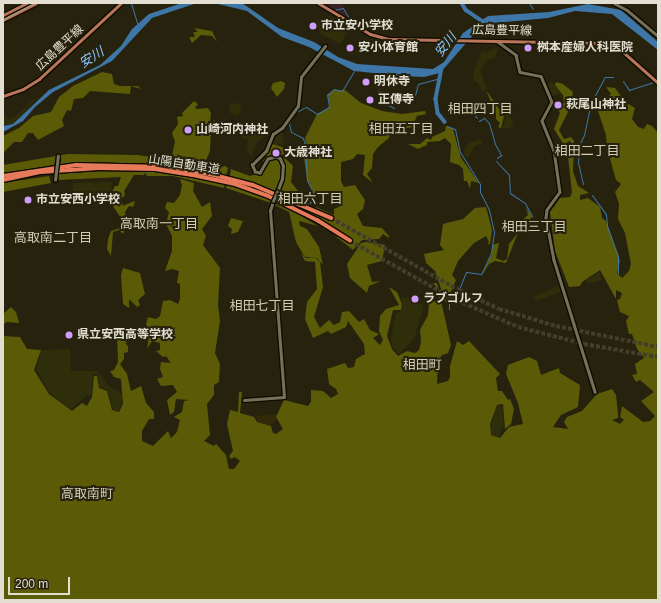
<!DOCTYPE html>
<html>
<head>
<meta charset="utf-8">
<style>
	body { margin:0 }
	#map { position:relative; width:661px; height:603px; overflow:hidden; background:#26220d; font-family:Arial,"Noto Sans JP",sans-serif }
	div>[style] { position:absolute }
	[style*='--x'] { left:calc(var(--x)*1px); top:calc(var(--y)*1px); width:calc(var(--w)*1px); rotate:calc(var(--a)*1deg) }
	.commercial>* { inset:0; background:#372323 }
	.green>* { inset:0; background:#2e2e0a }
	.round { border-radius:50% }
	.forest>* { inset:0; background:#5b5b07 }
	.sand>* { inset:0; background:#312907 }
	.water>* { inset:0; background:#3e76a7 }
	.stream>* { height:1px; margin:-0.5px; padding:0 0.5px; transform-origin:0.5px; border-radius:0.5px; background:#3e76a7 }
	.river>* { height:3.5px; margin:-1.75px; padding:0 1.75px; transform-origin:1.75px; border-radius:1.75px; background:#3e76a7 }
	.highway-tunnel>* { height:4px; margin-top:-2px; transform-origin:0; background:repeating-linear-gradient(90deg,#423e2b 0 4px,transparent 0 6px) }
	.roads { filter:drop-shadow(1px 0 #0f0b00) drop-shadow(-1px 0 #0f0b00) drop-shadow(0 1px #0f0b00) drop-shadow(0 -1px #0f0b00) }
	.minor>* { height:2.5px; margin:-1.25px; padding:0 1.25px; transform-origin:1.25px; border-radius:1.25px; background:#757159 }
	.major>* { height:3px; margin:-1.5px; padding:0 1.5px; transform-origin:1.5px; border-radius:1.5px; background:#b9765a }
	.highway>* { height:4px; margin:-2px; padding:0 2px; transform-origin:2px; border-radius:2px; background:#e67a5a }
	.tram>* { height:1px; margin:-0.5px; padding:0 0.5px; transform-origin:0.5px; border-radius:0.5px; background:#a5a292 }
	.bridges { filter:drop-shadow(1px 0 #0f0b00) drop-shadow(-1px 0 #0f0b00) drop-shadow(0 1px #0f0b00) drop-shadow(0 -1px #0f0b00) }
	.minor-bridge>* { height:2.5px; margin:-1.25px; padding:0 1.25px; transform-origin:1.25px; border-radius:1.25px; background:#757159 }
	.dots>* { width:11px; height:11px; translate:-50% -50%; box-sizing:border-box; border:2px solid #26220d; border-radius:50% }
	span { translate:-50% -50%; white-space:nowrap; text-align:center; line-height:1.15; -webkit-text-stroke:4px #26220d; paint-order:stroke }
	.poi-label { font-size:12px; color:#e2dfd2; font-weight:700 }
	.left { translate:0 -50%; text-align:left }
	.street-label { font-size:12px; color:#e2dfd2 }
	.water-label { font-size:13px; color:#89c6fe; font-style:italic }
	.neighbourhood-label { font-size:13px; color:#d2ceb4 }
	.frame { position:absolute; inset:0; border:4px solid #e2dfd2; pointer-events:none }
	.scale { position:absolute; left:8px; top:577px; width:62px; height:18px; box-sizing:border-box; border:2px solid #e2dfd2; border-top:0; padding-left:5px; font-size:12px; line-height:14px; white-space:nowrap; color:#e2dfd2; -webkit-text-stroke:3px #26220d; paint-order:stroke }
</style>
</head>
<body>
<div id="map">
	<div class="commercial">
		<i style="clip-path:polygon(328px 3px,342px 3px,348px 19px,327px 6px)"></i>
	</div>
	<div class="green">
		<i style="clip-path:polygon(332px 17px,350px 28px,340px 44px,321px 34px,316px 21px)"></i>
		<i style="clip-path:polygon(496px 48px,498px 48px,495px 58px,487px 60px,480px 70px,487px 89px,483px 92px,477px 82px,473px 81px,474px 69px,482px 51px,486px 53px)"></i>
		<i style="clip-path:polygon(377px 75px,384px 77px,379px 91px,372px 85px)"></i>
		<i style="clip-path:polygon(552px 82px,561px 92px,562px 98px,560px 94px,551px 96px,547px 84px)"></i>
		<i style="clip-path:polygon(44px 90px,13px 124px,3px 124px,4px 113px,7px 120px,16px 116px)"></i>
		<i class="round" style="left:229px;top:103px;width:12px;height:12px"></i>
		<i style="clip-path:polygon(509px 112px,514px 127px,502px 129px,506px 117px,504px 114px)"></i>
		<i style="clip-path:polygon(258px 124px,260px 128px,263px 127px,265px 136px,257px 142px,251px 158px,247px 150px,248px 139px,242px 138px,242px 134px,243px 131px)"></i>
		<i style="clip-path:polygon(282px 131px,284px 145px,273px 144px,276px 135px)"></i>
		<i style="clip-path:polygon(481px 139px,482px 144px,475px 146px,467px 159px,463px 152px,469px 143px)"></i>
		<i style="clip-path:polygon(73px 183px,112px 182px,112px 183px,110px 194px,106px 197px,73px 201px)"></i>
		<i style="clip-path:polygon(600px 271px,602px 280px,587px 284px,586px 280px)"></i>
		<i style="clip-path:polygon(562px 284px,564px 291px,535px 301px,533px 297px)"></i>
		<i style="clip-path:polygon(401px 297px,412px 298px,424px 306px,414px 339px,399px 354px,392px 346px,391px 339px,396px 313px,401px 311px,403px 304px)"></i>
		<i style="clip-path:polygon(70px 349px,71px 371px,97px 371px,109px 386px,123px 395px,119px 411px,113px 410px,108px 390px,99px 387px,98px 375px,94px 374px,93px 378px,91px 396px,87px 395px,70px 410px,50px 393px,36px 369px,42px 350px)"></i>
		<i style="clip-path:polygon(497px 406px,502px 406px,504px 425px,499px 437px,492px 435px,489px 431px)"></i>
	</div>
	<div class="forest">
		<i style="clip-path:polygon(194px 28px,212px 31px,217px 42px,212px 36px,201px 35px,192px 43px,189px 37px,195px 37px,193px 32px,198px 32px)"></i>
		<i style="clip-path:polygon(102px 72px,112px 74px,114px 84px,120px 86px,138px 86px,141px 89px,131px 86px,130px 94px,90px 91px,83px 98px,74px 99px,71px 111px,67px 110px,62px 120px,64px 126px,38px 140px,33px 133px,28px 133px,22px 142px,14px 142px,3px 153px,3px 136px,19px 128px,33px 116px,51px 112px,59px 97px,73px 86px)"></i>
		<i style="clip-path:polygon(281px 81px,285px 83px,284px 89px,277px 97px,271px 88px,273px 83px)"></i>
		<i style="clip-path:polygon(556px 82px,563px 84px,573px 92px,570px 108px,559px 130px,564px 139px,571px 137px,574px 141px,573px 171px,578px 186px,589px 193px,580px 195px,580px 200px,588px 198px,600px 207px,602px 218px,606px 221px,620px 261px,617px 273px,622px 278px,629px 271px,631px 264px,625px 233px,618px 219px,619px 204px,615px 192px,621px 184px,616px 180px,607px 148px,606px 135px,598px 111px,600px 105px,611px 94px,606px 87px,615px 88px,625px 102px,635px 108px,632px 119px,638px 127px,644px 129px,647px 124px,652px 126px,658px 133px,658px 600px,3px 600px,3px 336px,20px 337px,27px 349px,41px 350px,34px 370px,49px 394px,72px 411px,82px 403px,87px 406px,92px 397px,94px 376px,97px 376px,99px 388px,107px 391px,112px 410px,119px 412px,123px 404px,121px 379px,114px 377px,110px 371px,114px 370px,118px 362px,117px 333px,121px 330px,121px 336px,127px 343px,125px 343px,128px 346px,128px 352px,124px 353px,124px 359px,120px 364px,127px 374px,131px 391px,141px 386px,146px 403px,154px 412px,154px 419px,149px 419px,142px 431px,142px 441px,153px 446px,168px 431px,171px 438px,177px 432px,180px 420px,174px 417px,182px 412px,184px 401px,189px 400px,176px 399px,174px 412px,170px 415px,167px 400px,177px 392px,173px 385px,161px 386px,157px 379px,163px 377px,160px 369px,161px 362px,171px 363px,166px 356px,163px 357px,156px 351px,160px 350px,160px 343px,152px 341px,147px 349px,150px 331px,146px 324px,148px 317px,156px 319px,160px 316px,163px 301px,170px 300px,178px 304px,180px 299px,180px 284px,177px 283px,179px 271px,172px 269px,165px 271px,172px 251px,172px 236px,166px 224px,169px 212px,165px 208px,167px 202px,174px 203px,180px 195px,182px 185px,180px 179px,194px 183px,193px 191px,202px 207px,210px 202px,212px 216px,202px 229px,206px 236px,203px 245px,220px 268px,218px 305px,220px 321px,215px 353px,220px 364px,219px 382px,214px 385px,214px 395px,207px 404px,210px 435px,204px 441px,214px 446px,216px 444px,226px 455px,229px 469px,234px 469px,240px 461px,235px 457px,231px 459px,229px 456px,233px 451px,227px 424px,230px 410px,238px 412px,239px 392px,242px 392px,240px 413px,254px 417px,257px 422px,271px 426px,273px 433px,276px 434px,283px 429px,276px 417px,284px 400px,308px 406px,311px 402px,311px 390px,323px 391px,331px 398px,338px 394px,336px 389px,329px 384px,327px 369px,345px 363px,348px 368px,354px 367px,356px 359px,365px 354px,364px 344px,348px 321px,346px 327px,331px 334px,328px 331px,313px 338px,305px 319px,307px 302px,317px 289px,315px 262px,305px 261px,301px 253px,306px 258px,316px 258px,320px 262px,323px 287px,314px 317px,320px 328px,329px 320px,334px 325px,340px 322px,342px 312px,349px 311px,359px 322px,364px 319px,370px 330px,379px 334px,373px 338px,380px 345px,383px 340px,379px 331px,380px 316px,386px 309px,399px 305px,389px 287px,397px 292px,402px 304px,401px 310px,393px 310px,387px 336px,392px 349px,398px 356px,407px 351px,415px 353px,419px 350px,421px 342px,420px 330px,428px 315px,429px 303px,439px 299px,438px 289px,433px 283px,437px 283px,451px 345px,448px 353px,442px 355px,438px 361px,437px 384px,448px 381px,450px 377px,450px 366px,457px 341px,463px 345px,469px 341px,500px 374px,496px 378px,498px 391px,502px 391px,508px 400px,510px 399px,514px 409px,511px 424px,505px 429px,503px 404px,497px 405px,490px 424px,491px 435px,500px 438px,509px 427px,523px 424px,518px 403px,506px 374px,508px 365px,529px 357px,537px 361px,541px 375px,559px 368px,560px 373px,580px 385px,578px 407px,561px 415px,553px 427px,568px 429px,564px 422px,567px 417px,582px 411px,597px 394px,612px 389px,616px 395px,618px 414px,618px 418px,612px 420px,620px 424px,624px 420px,620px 417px,622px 406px,643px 422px,650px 421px,655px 416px,641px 401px,654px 392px,640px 380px,636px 382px,632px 375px,637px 374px,635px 364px,644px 358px,637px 349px,632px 334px,629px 334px,626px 321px,629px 316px,620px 312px,617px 300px,620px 299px,622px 293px,616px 290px,616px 299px,600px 270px,582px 282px,580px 286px,569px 287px,555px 251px,550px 212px,560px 198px,570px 197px,572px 193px,568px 156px,571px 142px,569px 141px,564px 145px,554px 129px,560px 113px,558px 110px,564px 103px,563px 95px,555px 85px)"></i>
		<i style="clip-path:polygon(334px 90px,345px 90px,361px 103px,382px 111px,402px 114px,425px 111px,426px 114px,417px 116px,412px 127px,390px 132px,389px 138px,378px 147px,373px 154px,372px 168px,367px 174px,373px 183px,363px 175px,365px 155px,357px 154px,353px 159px,341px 162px,341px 181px,344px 187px,355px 185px,365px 200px,363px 209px,357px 214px,363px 226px,382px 228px,389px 236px,389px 238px,383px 234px,379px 239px,362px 240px,353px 250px,334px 235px,348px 242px,350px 239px,288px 202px,331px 220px,332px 217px,315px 209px,316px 207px,334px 215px,334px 209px,339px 207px,340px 203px,333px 196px,315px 195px,307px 179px,304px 158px,307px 148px,305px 138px,317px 114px,330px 107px,328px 95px)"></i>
		<i style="clip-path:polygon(486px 90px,504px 116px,501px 128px,498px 127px,500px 123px,496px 119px,496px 114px)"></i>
		<i style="clip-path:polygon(194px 101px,198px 104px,195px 108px,197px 109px,208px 108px,211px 113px,210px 123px,215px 120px,211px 127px,210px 151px,204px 165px,212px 164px,218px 168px,225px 166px,228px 168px,226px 176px,138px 163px,73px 163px,60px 165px,61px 155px,68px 154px,138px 155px,171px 160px,175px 142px,172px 133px,178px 124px,177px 117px,183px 116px,182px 113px)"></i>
		<i style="clip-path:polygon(446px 126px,453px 129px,461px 158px,479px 183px,471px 181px,470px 189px,467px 181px,464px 181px,463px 169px,459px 165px,450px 162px,451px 144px,445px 138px,440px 141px,427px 142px,427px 145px,418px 149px,408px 144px,420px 144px,427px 138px,431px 140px,432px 137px,445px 131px)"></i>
		<i style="clip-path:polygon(273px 144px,285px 148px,283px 150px,286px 159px,293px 166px,291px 182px,310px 206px,230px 177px,231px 169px,250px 176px,261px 172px,265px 167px,263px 161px)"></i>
		<i style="clip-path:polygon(56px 156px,54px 165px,3px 174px,3px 165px)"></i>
		<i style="clip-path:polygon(143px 170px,225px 183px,224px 188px,173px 176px,147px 176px,145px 173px,144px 175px,134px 175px,124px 191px,125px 195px,119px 201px,123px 203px,122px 206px,135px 201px,133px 207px,129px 206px,125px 212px,128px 223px,123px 234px,119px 230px,113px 232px,111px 256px,107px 249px,108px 239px,111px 231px,120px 228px,121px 218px,108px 199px,115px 186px,118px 186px,121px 177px,58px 180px,59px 173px)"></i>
		<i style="clip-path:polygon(49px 176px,51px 183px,3px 192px,3px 183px)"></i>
		<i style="clip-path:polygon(227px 184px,239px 186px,273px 199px,271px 203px,226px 188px)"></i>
		<i style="clip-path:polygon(276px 201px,318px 226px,299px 221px,300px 226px,307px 229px,319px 247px,323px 265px,317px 258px,306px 257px,303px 254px,296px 242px,289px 212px,275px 205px)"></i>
		<i style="clip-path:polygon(486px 207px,492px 230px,490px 244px,487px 244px,489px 242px,486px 236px,474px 243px,458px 261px,452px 275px,456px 280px,446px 303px,435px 271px,426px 263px,424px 254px,444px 250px,440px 245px,443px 224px,463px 219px,475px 208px)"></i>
		<i style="clip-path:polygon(526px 207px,532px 217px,519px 230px,506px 263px,495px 261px,489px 264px,481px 277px,492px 254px,492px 245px,499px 243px,496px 258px,503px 261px,507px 259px,509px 244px,518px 233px,518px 224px,528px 215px)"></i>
		<i style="clip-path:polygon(231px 218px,243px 221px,238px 232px,231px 234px,232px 229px,228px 226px)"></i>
		<i style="clip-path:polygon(366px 242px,385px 245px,382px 261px,367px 265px,372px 282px,381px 281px,369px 286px,367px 293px,350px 278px,347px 264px,361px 243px)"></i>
		<i style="clip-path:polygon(123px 268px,140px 273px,145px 294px,138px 300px,140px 305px,137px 307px,129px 299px,129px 308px,123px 304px,121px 275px)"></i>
		<i style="clip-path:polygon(11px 307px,16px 312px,19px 323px,7px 322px,3px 324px,3px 329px,3px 314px)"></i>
	</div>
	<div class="sand">
		<i style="clip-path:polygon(276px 414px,276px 420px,271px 425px,258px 422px,255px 416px)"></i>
	</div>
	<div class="water">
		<i style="clip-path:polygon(182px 3px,197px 3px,152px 18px,112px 61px,53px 92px,35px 107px,23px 121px,3px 132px,3px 126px,13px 124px,49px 90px,100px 65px,121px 46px,132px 29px,149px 14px)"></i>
		<i style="clip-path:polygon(214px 3px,242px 3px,278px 28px,314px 42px,338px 57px,357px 64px,433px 69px,444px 62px,463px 33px,488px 16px,549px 12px,588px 4px,621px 10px,658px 42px,658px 50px,612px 14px,575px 11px,548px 18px,494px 23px,475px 33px,440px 73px,424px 77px,403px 76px,354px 71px,309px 47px,282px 37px,247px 11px)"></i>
	</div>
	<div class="stream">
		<i style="--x:131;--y:3;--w:21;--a:73"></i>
		<i style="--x:529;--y:3;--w:7;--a:56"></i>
		<i style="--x:621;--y:5;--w:2;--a:-63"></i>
		<i style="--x:334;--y:10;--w:9;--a:-13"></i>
		<i style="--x:343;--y:8;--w:14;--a:60"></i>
		<i style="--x:623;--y:81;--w:11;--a:56"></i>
		<i style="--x:629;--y:90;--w:25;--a:-18"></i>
		<i style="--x:415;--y:95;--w:11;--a:-75"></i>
		<i style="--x:418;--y:84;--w:24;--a:-15"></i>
		<i style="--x:592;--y:101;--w:27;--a:-62"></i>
		<i style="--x:605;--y:77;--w:8;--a:0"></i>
		<i style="--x:465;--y:102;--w:20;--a:53"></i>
		<i style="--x:394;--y:108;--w:13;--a:-153"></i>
		<i style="--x:382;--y:102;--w:12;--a:-110"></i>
		<i style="--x:378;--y:91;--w:29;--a:10"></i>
		<i style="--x:479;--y:121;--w:6;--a:-31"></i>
		<i style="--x:484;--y:118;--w:7;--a:45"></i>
		<i style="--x:489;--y:123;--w:22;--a:74"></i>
		<i style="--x:495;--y:144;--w:13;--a:61"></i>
		<i style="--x:501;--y:155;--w:5;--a:143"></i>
		<i style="--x:447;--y:126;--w:9;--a:21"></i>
		<i style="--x:455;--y:129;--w:24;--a:78"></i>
		<i style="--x:460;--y:152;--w:38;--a:58"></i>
		<i style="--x:480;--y:184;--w:8;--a:90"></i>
		<i style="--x:480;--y:192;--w:20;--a:63"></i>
		<i style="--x:489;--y:210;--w:23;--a:77"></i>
		<i style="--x:494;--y:232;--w:21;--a:98"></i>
		<i style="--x:491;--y:253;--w:23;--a:115"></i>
		<i style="--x:481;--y:274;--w:15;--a:-172"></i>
		<i style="--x:466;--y:272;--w:16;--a:112"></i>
		<i style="--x:460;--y:287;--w:19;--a:126"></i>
		<i style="--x:449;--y:302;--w:7;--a:90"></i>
		<i style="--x:496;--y:161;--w:19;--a:47"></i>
		<i style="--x:509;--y:175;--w:18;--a:87"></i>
		<i style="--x:510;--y:193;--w:18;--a:34"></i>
		<i style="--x:525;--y:203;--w:15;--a:62"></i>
		<i style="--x:583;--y:184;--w:23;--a:-103"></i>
		<i style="--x:578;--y:162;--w:19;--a:-84"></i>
		<i style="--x:580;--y:143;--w:9;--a:-63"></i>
		<i style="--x:584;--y:135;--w:33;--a:-78"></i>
		<i style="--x:592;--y:195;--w:24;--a:54"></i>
		<i style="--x:606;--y:214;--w:12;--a:85"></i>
		<i style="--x:607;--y:226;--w:32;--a:70"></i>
		<i style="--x:618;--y:256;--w:17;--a:90"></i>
		<i style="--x:310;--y:203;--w:10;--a:-66"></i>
		<i style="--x:314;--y:194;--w:16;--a:-117"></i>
		<i style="--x:307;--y:180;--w:35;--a:-93"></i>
		<i style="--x:305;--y:145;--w:7;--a:-106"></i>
		<i style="--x:303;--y:138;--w:13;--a:-153"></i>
		<i style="--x:291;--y:132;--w:9;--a:-103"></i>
		<i style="--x:289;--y:123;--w:11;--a:-63"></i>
		<i style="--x:294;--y:113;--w:13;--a:-27"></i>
		<i style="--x:306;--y:107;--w:13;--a:32"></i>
		<i style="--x:317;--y:114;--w:14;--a:-30"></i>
		<i style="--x:329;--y:107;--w:12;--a:-99"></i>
		<i style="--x:327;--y:95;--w:9;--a:-41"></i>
		<i style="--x:334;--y:89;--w:8;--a:14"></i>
		<i style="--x:342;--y:91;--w:23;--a:-59"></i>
	</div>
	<div class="river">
		<i style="--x:462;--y:3;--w:8;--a:60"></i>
		<i style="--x:466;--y:10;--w:22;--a:34"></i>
		<i style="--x:442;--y:68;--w:32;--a:101"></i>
		<i style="--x:436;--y:99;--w:14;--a:82"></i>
		<i style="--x:438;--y:113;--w:11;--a:52"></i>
	</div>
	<div class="highway-tunnel">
		<i style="--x:331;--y:218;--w:147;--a:29.4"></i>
		<i style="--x:459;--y:290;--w:44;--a:25.4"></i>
		<i style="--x:499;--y:309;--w:59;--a:16.6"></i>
		<i style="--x:556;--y:326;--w:104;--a:11.6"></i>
		<i style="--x:350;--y:241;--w:117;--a:29.2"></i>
		<i style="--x:452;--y:298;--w:72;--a:23.7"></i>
		<i style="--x:518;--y:327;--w:68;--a:14.4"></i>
		<i style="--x:584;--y:344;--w:75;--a:10"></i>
	</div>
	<div class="roads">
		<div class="minor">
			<i style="--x:614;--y:3;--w:15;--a:28"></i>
			<i style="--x:627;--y:10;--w:40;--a:40"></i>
			<i style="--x:497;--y:41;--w:24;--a:36"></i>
			<i style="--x:516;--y:55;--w:17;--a:77"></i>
			<i style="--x:520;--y:72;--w:21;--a:11"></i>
			<i style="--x:541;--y:76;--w:28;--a:67"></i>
			<i style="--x:552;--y:102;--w:21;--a:118"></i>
			<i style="--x:542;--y:121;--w:31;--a:68"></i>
			<i style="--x:554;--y:150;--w:42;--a:81.9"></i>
			<i style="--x:560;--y:192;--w:22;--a:126"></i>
			<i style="--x:547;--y:210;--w:8;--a:97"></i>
			<i style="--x:546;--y:218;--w:43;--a:79.2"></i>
			<i style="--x:554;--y:260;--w:138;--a:72.7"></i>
			<i style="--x:277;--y:192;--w:14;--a:-69"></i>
			<i style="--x:282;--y:179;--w:13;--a:-86"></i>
			<i style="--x:283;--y:166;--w:8;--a:-113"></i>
			<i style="--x:280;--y:159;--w:4;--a:-153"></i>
			<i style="--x:276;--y:157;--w:8;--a:166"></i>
			<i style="--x:268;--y:159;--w:16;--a:120"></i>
			<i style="--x:260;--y:173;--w:5;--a:-169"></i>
			<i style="--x:255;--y:172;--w:8;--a:-113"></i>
			<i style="--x:252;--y:165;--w:20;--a:-45"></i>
			<i style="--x:266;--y:151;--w:18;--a:-68"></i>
			<i style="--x:273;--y:134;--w:11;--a:-34"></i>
			<i style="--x:282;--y:128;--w:27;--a:-54"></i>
			<i style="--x:298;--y:106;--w:29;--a:-84"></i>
			<i style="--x:301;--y:77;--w:39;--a:-52"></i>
			<i style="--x:244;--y:400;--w:40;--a:-4.3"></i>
			<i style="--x:284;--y:397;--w:187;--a:-94.3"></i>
			<i style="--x:270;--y:211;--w:10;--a:-73"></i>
		</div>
		<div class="major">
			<i style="--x:318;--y:3;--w:61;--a:30.8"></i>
			<i style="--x:370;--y:34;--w:20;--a:15"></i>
			<i style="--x:389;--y:39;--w:214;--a:1.1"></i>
			<i style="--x:603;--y:43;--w:21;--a:23"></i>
			<i style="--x:622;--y:51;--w:48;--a:41.6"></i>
			<i style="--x:3;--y:15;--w:27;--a:-27"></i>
			<i style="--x:3;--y:20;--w:37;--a:-27"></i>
			<i style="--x:3;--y:96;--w:21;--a:-19"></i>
			<i style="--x:23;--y:89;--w:19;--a:-32"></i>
			<i style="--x:39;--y:79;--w:112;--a:-42.8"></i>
		</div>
		<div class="highway">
			<i style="--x:3;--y:176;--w:74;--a:-8.6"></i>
			<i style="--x:76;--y:165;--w:91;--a:1.3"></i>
			<i style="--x:167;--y:167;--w:48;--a:9.7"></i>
			<i style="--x:214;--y:175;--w:40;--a:14.4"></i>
			<i style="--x:253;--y:185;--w:85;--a:22.9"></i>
			<i style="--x:3;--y:180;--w:39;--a:-12"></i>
			<i style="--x:41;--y:172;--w:58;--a:-3.9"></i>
			<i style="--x:99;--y:168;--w:56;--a:1"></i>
			<i style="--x:155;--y:169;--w:38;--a:9"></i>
			<i style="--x:193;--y:175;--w:43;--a:12.1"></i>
			<i style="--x:235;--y:184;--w:35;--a:20"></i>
			<i style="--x:268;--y:196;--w:55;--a:26.1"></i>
			<i style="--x:317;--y:220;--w:39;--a:32"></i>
		</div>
	</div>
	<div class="tram">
		<i style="--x:3;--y:19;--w:35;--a:-27"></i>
	</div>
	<div class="bridges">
		<div class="minor-bridge">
			<i style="--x:55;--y:180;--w:24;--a:-83"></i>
			<i style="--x:273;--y:201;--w:10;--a:-66"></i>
		</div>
	</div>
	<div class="dots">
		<i style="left:313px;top:26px;background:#d19dfe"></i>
		<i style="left:350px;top:48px;background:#d19dfe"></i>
		<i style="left:528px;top:48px;background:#d19dfe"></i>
		<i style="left:366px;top:82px;background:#d19dfe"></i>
		<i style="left:370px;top:100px;background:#d19dfe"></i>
		<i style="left:558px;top:105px;background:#d19dfe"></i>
		<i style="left:188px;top:130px;background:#d19dfe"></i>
		<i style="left:276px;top:153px;background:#d19dfe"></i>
		<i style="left:28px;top:200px;background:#d19dfe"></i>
		<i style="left:415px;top:299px;background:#d19dfe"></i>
		<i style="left:69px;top:335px;background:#d19dfe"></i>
	</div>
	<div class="poi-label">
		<span class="left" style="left:321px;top:26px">市立安小学校</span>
		<span class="left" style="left:358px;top:48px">安小体育館</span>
		<span class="left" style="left:537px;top:48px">桝本産婦人科医院</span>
		<span class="left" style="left:374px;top:82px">明休寺</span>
		<span class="left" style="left:378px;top:100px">正傳寺</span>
		<span class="left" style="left:566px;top:105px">萩尾山神社</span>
		<span class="left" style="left:196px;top:130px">山崎河内神社</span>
		<span class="left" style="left:284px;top:153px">大歳神社</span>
		<span class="left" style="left:36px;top:200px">市立安西小学校</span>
		<span class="left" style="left:423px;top:299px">ラブゴルフ</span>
		<span class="left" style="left:77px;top:335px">県立安西高等学校</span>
	</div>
	<div class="street-label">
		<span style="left:502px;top:31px;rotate:1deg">広島豊平線</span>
		<span style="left:60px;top:48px;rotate:-43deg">広島豊平線</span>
		<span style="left:184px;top:165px;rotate:9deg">山陽自動車道</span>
	</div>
	<div class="water-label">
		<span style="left:446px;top:45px;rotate:-52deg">安川</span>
		<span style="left:92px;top:58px;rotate:-32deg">安川</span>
	</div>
	<div class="neighbourhood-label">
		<span style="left:480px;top:109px">相田四丁目</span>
		<span style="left:401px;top:129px">相田五丁目</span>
		<span style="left:587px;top:151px">相田二丁目</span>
		<span style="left:310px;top:199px">相田六丁目</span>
		<span style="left:159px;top:224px">高取南一丁目</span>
		<span style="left:534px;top:227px">相田三丁目</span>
		<span style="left:53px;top:238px">高取南二丁目</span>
		<span style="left:262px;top:306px">相田七丁目</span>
		<span style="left:422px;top:365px">相田町</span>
		<span style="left:87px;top:494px">高取南町</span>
	</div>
	<div class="frame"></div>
	<div class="scale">200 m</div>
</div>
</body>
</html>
